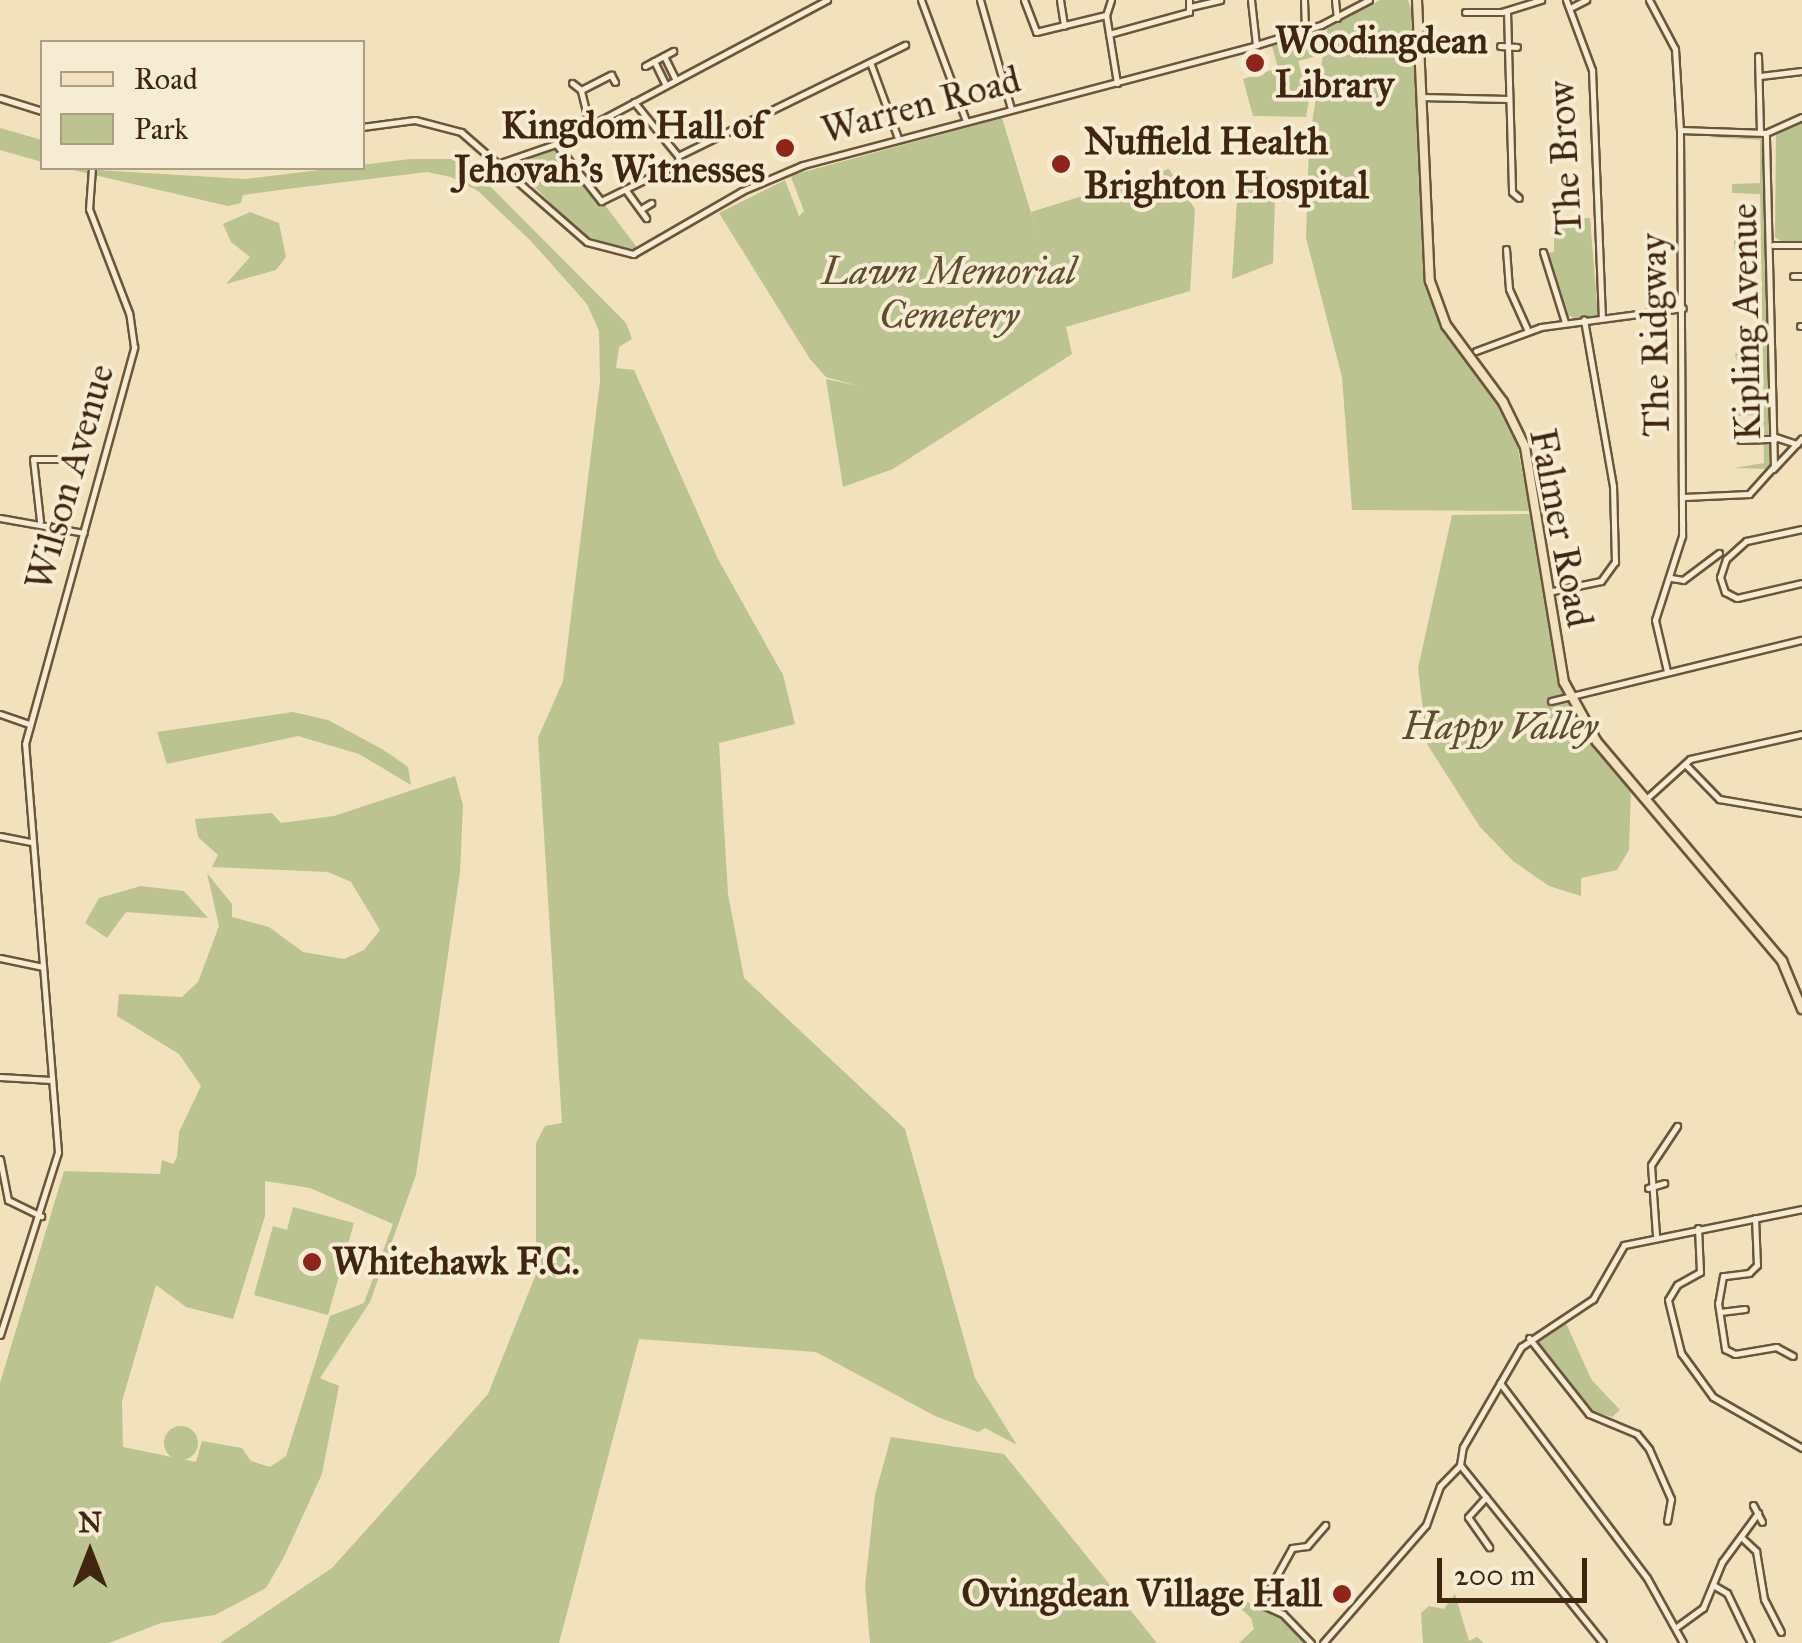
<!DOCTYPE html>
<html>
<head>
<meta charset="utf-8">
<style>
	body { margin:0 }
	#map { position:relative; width:1802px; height:1643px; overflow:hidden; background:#f1e2bd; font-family:"IM FELL Great Primer",serif }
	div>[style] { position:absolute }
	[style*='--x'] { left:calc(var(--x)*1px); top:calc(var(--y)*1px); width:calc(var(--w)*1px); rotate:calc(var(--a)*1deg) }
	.green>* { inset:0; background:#bbc390 }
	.round { border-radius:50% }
	.roads { filter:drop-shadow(2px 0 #6c553a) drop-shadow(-2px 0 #6c553a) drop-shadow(0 2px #6c553a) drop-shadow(0 -2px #6c553a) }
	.minor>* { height:5px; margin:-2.5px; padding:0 2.5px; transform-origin:2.5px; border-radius:2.5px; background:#f6ecd4 }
	.major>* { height:8px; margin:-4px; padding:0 4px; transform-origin:4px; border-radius:4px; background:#f1e2bd }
	.dots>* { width:28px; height:28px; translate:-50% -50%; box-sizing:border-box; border:5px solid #f6ecd4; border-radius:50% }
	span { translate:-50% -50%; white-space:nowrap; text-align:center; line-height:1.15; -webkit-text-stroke:8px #f6ecd4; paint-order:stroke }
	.poi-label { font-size:38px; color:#40260f; font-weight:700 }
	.left { translate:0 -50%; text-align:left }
	.right { translate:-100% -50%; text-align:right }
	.street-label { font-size:38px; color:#40260f }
	.park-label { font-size:38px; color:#5f4d2f; font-style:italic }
	.legend { position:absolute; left:40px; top:40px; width:325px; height:130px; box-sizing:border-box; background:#f6ecd4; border:2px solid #ad9d85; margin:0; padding:12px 18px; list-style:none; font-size:30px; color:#40260f }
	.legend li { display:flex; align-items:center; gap:20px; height:50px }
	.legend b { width:50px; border:2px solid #ad9d85 }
	.north { position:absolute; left:40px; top:1503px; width:100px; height:100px; -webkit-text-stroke:8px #f6ecd4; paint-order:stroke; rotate:0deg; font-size:28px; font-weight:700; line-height:40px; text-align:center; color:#40260f }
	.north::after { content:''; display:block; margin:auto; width:35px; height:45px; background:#40260f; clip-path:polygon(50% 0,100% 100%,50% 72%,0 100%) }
	.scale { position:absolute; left:1437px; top:1558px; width:150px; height:45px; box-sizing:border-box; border:5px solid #40260f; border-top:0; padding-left:12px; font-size:30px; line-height:35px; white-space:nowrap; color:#40260f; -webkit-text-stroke:8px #f6ecd4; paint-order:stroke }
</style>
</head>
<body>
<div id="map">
	<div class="green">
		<i style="clip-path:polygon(1380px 0,1408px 0,1412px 12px,1430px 300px,1514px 429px,1530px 511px,1352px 510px,1342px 377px,1306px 238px,1309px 142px,1327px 29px)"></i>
		<i style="clip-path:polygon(1318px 33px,1317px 56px,1298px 61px,1301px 72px,1315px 68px,1306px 117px,1253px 116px,1243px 79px,1278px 68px,1272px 46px)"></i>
		<i style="clip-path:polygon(1002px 118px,1040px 242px,1031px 212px,1169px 169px,1195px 209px,1190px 291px,1066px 327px,1072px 354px,893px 469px,843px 487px,826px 379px,858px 386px,826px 377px,810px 359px,719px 213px,785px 180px,799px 216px,804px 211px,791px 177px,796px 174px)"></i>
		<i style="clip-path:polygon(1802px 121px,1802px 242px,1782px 242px,1775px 237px,1776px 135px)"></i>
		<i style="clip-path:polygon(0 128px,42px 140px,42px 162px,0 150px)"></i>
		<i style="clip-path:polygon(1759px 133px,1765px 137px,1770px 469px,1734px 468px,1764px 463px,1763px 415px,1735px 416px,1735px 409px,1764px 408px,1763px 360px,1736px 360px,1735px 353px,1762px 352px,1762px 305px,1735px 304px,1735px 297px,1762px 296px,1761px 249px,1734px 249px,1734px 240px,1761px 238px,1760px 194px,1732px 193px,1732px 184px,1760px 183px,1760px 140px,1707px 137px)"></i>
		<i style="clip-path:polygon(556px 145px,604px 204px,639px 250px,623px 252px,580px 233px,507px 159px)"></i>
		<i style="clip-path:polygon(410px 159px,453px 159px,481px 177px,626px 323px,632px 339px,619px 347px,616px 368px,634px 370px,718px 559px,783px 675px,795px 724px,719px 743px,728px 894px,744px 978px,905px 1129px,975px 1378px,1017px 1445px,985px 1428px,978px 1432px,935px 1416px,816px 1352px,639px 1339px,559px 1643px,220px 1643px,332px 1568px,488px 1394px,536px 1274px,536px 1143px,545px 1126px,562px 1123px,538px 738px,563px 681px,600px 381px,599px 331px,587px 304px,531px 241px,478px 191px,451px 177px,427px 172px,287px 189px,243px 195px,241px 203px,228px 206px,64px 168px,245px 179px)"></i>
		<i style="clip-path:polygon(1267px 175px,1275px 198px,1273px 263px,1232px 279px,1238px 184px)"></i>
		<i style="clip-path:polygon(250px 212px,279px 223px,286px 257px,276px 270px,226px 284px,250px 257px,231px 242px,223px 224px)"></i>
		<i style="clip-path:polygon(1590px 218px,1598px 316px,1574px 318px,1567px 315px,1546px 253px,1554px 252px,1554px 219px)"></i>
		<i style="clip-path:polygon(1531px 514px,1561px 687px,1582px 727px,1631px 788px,1629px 850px,1617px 870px,1581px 878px,1581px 896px,1549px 886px,1513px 861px,1480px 827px,1427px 744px,1418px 668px,1452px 515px)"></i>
		<i style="clip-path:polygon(293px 712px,328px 720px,382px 749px,408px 767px,411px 785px,359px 754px,298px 736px,167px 764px,157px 732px)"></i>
		<i style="clip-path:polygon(evenodd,455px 776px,463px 805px,460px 872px,416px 1175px,370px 1302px,320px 1378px,339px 1386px,322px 1474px,284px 1557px,266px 1588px,215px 1615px,161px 1623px,109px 1643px,0 1643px,0 1383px,64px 1171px,160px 1174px,162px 1160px,173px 1164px,177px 1157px,179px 1132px,201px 1086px,179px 1054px,117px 1016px,119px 994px,182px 997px,198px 982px,219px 926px,207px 873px,232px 904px,232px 917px,269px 927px,303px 952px,344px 959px,364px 950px,380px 930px,351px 882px,328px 872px,212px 867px,218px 855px,198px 837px,195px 819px,272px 813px,281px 823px,334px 816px,455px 776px,265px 1181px,310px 1188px,393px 1224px,364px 1303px,330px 1316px,286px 1456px,270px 1467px,251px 1461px,242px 1448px,202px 1441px,196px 1462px,123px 1447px,122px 1401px,156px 1285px,186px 1307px,233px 1319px,265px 1216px,265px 1181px)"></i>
		<i style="clip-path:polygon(141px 886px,184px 891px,208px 918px,126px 912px,107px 938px,85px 923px,99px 898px)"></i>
		<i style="clip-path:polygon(293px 1207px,354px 1223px,328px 1315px,254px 1295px,273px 1226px,287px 1230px)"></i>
		<i style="clip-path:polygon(1566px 1323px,1591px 1379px,1620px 1410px,1612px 1417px,1588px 1410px,1535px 1341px)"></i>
		<i class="round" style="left:164px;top:1426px;width:34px;height:34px"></i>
		<i style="clip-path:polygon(891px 1437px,1004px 1454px,1157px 1643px,870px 1643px,865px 1586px,875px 1495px)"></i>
		<i style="clip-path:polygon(1222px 1591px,1278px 1615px,1304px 1643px,1239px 1643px,1254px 1629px,1251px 1618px)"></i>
		<i style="clip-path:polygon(1455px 1594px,1469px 1641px,1477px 1637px,1484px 1643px,1423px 1643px,1421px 1613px,1429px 1606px,1444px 1609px)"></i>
	</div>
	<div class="roads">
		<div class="minor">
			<i style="--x:921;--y:0;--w:129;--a:69.6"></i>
			<i style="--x:980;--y:0;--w:113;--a:74.1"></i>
			<i style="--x:1024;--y:0;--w:34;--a:69"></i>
			<i style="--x:1036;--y:32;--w:72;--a:-13.7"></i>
			<i style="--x:1060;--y:0;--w:26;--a:81"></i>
			<i style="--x:1111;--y:0;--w:16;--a:108"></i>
			<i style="--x:1106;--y:15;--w:69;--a:80.8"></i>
			<i style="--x:1251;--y:0;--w:45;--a:83.7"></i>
			<i style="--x:1304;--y:0;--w:30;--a:88"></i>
			<i style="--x:1335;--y:0;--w:18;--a:84"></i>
			<i style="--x:1566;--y:0;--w:75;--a:69.6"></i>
			<i style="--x:1592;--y:70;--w:248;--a:87.7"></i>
			<i style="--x:1649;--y:0;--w:55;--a:62"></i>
			<i style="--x:1675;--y:49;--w:81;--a:86.5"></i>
			<i style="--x:1680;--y:130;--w:406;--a:89.7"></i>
			<i style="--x:1682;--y:536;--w:88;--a:107.8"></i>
			<i style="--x:1655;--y:620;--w:52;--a:76.8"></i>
			<i style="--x:1190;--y:7;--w:31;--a:-13"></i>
			<i style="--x:1572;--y:7;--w:16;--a:-27"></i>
			<i style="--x:1507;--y:11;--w:181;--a:88.4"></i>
			<i style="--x:1512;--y:192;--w:9;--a:41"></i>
			<i style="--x:1465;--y:12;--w:37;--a:0"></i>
			<i style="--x:1502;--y:12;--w:41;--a:-17.1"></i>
			<i style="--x:1109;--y:34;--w:83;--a:-15.4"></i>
			<i style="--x:1189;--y:12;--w:12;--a:-90"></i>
			<i style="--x:1500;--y:46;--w:17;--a:3"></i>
			<i style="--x:664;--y:56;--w:25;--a:64"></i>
			<i style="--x:1758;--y:56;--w:74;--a:88.5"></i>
			<i style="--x:654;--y:61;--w:25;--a:64"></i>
			<i style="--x:870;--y:62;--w:81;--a:69.8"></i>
			<i style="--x:645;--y:66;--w:32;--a:-28"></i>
			<i style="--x:1760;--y:76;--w:42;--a:-6.8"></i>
			<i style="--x:572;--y:83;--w:11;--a:38"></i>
			<i style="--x:1421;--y:97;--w:87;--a:1.3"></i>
			<i style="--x:0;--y:98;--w:44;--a:17.2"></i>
			<i style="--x:634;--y:102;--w:70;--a:50.8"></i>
			<i style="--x:362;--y:127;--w:53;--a:-7.5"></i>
			<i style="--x:415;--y:120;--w:48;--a:14.6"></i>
			<i style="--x:461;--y:132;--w:167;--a:41.1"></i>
			<i style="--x:587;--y:242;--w:48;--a:14.6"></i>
			<i style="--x:633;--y:254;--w:126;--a:-30"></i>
			<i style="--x:742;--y:191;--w:66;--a:-23.1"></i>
			<i style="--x:803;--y:165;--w:469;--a:-14.8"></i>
			<i style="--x:1256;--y:45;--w:68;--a:-17.1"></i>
			<i style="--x:1321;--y:25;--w:54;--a:-27.5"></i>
			<i style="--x:590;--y:127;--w:38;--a:-104"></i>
			<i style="--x:581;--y:90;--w:34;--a:-27"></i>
			<i style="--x:611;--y:75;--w:8;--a:60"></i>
			<i style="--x:1680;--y:130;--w:86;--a:2"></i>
			<i style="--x:1766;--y:133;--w:39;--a:-24"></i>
			<i style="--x:556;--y:144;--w:73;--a:51.7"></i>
			<i style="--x:601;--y:201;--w:87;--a:-26"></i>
			<i style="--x:679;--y:163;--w:7;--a:-98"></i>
			<i style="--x:678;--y:156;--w:253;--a:-26.1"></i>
			<i style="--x:503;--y:162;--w:56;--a:-18.8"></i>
			<i style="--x:556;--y:144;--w:307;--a:-28"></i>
			<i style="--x:625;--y:189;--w:36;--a:54"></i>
			<i style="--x:641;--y:209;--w:12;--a:-31"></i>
			<i style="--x:1773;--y:245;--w:29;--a:0"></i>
			<i style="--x:1506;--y:249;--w:40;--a:85.7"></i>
			<i style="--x:1509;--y:289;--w:46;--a:65.7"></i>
			<i style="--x:1543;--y:252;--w:73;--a:72.6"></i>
			<i style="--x:1793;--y:276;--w:9;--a:0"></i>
			<i style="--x:1800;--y:326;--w:2;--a:0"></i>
			<i style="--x:1476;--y:351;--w:69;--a:-20.3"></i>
			<i style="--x:1541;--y:327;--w:143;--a:-7.6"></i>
			<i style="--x:1775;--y:437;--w:23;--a:18"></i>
			<i style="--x:1740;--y:440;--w:35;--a:-2"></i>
			<i style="--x:1773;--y:469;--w:42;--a:-46.9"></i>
			<i style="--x:1684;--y:497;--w:65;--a:-2.6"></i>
			<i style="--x:1749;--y:494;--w:38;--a:-48"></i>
			<i style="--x:1774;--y:466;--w:333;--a:-91.4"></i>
			<i style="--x:0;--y:518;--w:85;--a:10.1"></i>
			<i style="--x:40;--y:521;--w:62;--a:-96.4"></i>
			<i style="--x:33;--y:459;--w:24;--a:0"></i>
			<i style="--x:1802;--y:529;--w:57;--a:167.9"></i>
			<i style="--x:1746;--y:541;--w:27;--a:138"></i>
			<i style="--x:1726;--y:559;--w:19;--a:108"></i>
			<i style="--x:1720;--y:577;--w:16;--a:72"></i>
			<i style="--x:1725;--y:592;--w:13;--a:27"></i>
			<i style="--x:1737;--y:598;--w:67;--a:-13"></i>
			<i style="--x:1671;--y:578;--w:12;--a:9"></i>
			<i style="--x:1683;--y:580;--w:45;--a:-36.9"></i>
			<i style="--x:1548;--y:592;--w:54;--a:-11.7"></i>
			<i style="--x:1601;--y:581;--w:24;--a:-54"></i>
			<i style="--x:1615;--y:562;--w:76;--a:-91.5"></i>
			<i style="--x:1613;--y:486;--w:169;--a:-99.9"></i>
			<i style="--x:1551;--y:701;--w:258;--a:-13.7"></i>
			<i style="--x:0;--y:714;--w:31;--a:19"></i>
			<i style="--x:1685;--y:764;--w:49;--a:45.8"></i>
			<i style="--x:1719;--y:799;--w:84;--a:9.6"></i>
			<i style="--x:1646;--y:799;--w:59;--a:-42.3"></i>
			<i style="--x:1690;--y:759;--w:115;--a:-12.6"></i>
			<i style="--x:0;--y:836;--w:32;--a:11"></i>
			<i style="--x:0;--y:958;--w:44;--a:11.8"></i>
			<i style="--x:0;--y:1077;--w:51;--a:3.4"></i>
			<i style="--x:0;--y:1159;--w:42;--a:79"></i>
			<i style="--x:8;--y:1200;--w:37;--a:26"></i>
			<i style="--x:1648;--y:1188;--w:17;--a:-17"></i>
			<i style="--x:1755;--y:1218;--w:47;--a:87.6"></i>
			<i style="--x:1757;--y:1265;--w:11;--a:135"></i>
			<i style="--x:1749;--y:1273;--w:26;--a:173"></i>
			<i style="--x:1723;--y:1276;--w:27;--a:100"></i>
			<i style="--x:1718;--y:1303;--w:47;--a:81.3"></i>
			<i style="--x:1725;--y:1349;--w:11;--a:27"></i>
			<i style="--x:1735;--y:1354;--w:42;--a:-9.7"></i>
			<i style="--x:1776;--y:1347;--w:19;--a:28"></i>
			<i style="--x:1698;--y:1228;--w:44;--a:87.4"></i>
			<i style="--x:1700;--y:1272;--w:26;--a:151"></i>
			<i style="--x:1677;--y:1285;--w:17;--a:121"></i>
			<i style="--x:1668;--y:1300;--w:55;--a:76.2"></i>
			<i style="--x:1681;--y:1353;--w:54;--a:54"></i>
			<i style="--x:1713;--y:1397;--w:103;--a:29.8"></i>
			<i style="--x:1656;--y:1235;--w:70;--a:-94.1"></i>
			<i style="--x:1651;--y:1165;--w:47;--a:-56.3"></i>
			<i style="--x:1720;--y:1312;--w:25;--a:-7"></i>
			<i style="--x:0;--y:1335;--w:192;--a:-72.4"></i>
			<i style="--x:58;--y:1152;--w:409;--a:-94.6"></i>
			<i style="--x:25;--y:744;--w:412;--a:-74.6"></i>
			<i style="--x:134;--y:347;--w:34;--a:-98"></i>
			<i style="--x:129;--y:313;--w:111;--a:-111"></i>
			<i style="--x:89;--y:209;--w:41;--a:-85.8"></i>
			<i style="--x:1529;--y:1338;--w:97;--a:51.7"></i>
			<i style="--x:1589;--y:1414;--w:52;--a:22.6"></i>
			<i style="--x:1637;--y:1434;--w:19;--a:51"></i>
			<i style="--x:1649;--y:1449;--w:55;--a:66.3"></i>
			<i style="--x:1671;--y:1499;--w:22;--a:100"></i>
			<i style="--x:1500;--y:1383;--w:244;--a:53"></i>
			<i style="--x:1647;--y:1578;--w:74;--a:61"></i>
			<i style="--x:1460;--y:1465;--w:228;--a:51.2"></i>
			<i style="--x:1486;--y:1497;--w:27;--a:132"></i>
			<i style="--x:1468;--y:1517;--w:37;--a:55"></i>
			<i style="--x:1753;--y:1505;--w:19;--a:62"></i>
			<i style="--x:1741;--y:1537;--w:21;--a:43"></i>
			<i style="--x:1756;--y:1551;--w:49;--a:80.5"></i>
			<i style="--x:1764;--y:1599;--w:37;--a:63"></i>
			<i style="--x:1713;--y:1585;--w:16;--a:30"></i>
			<i style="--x:1727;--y:1593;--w:55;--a:64.4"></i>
			<i style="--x:1678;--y:1626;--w:31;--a:-36"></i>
			<i style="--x:1703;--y:1608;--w:50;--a:-67.6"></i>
			<i style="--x:1722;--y:1562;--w:61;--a:-53.7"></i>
			<i style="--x:1311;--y:1643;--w:40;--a:-134"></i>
			<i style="--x:1283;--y:1614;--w:24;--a:-156"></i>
			<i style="--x:1261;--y:1604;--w:64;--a:-61"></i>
			<i style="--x:1292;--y:1548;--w:15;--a:-8"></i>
			<i style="--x:1307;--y:1546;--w:28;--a:-49"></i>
			<i style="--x:1323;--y:1643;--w:157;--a:-48.9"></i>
			<i style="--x:1426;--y:1525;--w:41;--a:-70.3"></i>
			<i style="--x:1440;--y:1486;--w:29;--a:-46"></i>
			<i style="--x:1460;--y:1465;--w:18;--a:-81"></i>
			<i style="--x:1463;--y:1447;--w:116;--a:-59.9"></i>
			<i style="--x:1521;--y:1347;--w:87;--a:-33.7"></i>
			<i style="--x:1593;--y:1299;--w:62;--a:-60.1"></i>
			<i style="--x:1624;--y:1245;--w:182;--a:-11.4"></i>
		</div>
		<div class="major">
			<i style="--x:1417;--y:0;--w:281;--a:87.4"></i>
			<i style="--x:1430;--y:281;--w:47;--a:70"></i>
			<i style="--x:1446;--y:325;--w:96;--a:53.5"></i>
			<i style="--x:1503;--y:402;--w:50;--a:63.9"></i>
			<i style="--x:1525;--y:447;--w:238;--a:80.6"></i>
			<i style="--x:1564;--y:682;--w:68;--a:61.2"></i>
			<i style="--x:1597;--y:742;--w:287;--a:49.8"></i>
			<i style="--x:1782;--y:961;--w:52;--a:67.4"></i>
		</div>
	</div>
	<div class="dots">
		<i style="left:1255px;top:63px;background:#8f2418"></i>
		<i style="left:785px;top:148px;background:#8f2418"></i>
		<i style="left:1061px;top:164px;background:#8f2418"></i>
		<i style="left:312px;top:1262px;background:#8f2418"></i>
		<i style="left:1342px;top:1594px;background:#8f2418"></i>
	</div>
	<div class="poi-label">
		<span class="left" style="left:1275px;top:63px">Woodingdean<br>Library</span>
		<span class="right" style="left:765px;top:148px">Kingdom Hall of<br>Jehovah's Witnesses</span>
		<span class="left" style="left:1084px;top:164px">Nuffield Health<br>Brighton Hospital</span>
		<span class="left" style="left:332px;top:1262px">Whitehawk F.C.</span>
		<span class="right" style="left:1322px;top:1594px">Ovingdean Village Hall</span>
	</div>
	<div class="street-label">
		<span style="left:921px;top:105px;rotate:-15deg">Warren Road</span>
		<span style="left:1565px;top:158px;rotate:-93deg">The Brow</span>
		<span style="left:1746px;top:322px;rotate:-91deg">Kipling Avenue</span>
		<span style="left:1655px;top:335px;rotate:-91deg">The Ridgway</span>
		<span style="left:70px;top:477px;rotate:-74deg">Wilson Avenue</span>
		<span style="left:1561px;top:528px;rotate:79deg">Falmer Road</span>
	</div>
	<div class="park-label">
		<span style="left:949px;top:294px">Lawn Memorial<br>Cemetery</span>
		<span style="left:1500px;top:727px">Happy Valley</span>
	</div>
	<ul class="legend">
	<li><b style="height:12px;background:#f1e2bd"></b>Road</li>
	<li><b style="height:28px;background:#bbc390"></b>Park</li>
	</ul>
	<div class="north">N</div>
	<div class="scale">200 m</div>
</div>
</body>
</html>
